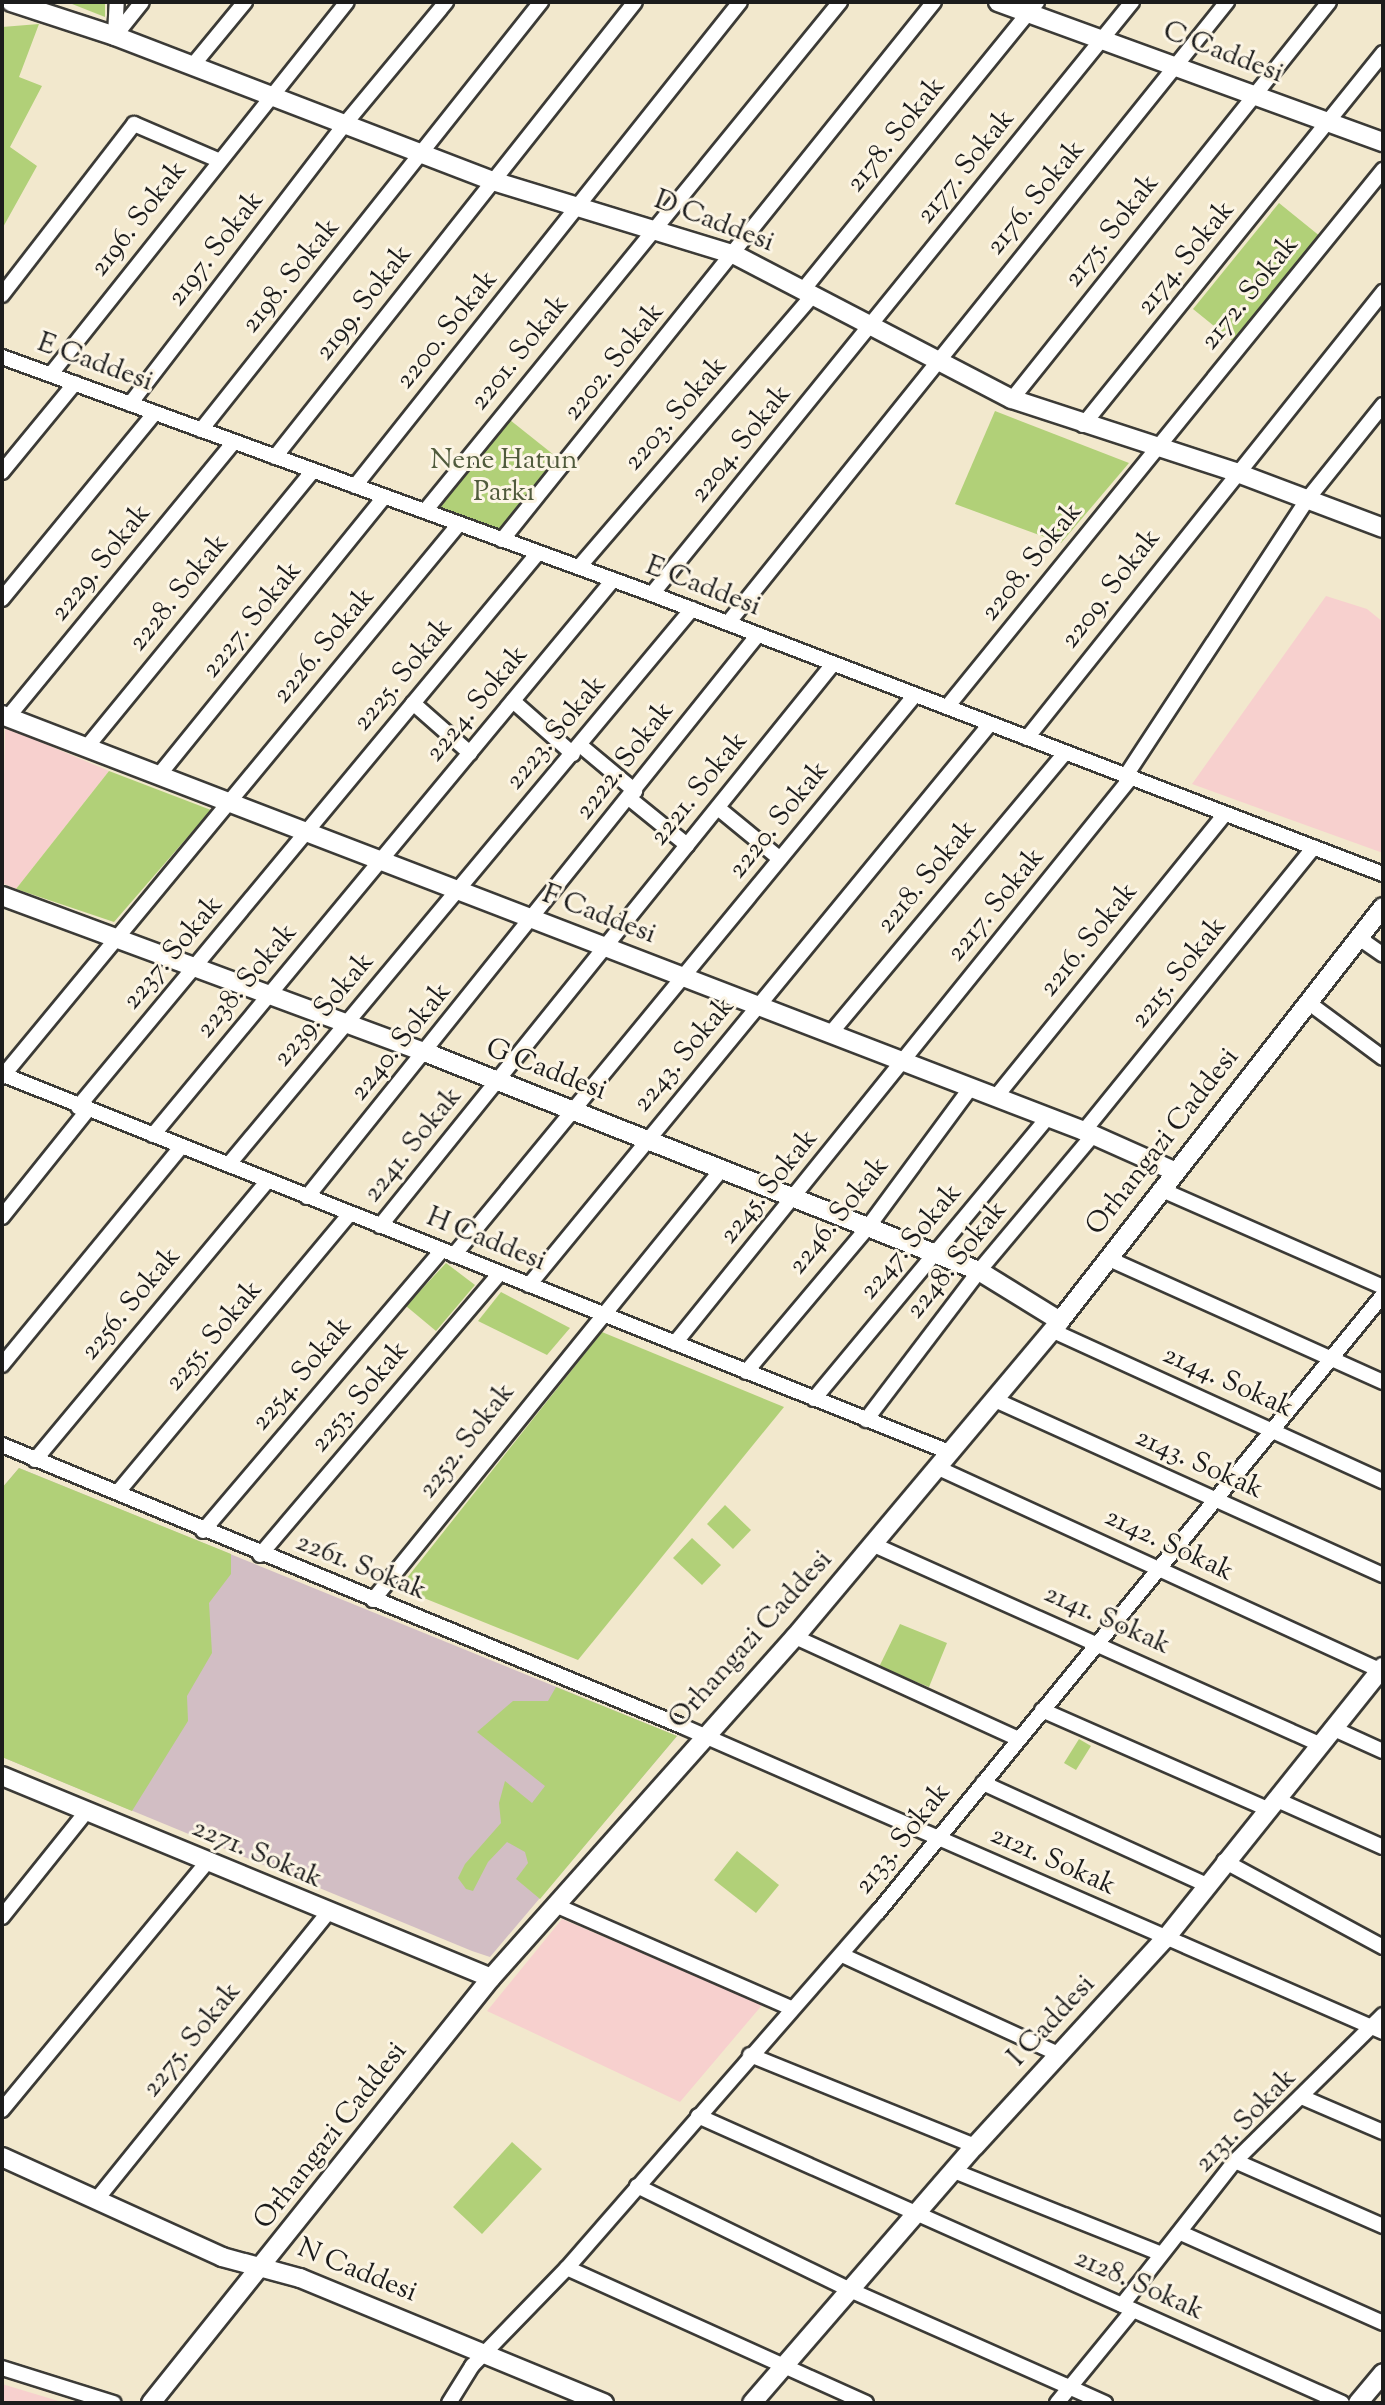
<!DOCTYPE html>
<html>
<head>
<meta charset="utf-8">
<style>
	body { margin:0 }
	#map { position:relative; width:1385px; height:2405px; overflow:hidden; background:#f2e8cd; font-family:"Sorts Mill Goudy",serif }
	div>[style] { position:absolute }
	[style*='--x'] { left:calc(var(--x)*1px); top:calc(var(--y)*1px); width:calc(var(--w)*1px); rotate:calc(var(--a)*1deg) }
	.built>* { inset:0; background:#f7d0ce }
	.industrial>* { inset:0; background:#d2bec4 }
	.green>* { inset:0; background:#b1d078 }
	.roads { filter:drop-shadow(2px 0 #3c3b37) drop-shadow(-2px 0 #3c3b37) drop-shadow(0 2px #3c3b37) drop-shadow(0 -2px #3c3b37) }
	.street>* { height:14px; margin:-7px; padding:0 7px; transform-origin:7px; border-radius:7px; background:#fff }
	.secondary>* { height:18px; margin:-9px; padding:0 9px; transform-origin:9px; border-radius:9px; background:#fff }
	span { translate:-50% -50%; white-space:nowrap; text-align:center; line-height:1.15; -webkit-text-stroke:6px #fcf5e5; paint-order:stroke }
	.street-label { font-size:28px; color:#1c1c1c }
	.park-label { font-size:28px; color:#505b3c }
	.frame { position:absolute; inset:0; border:4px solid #1c1c1c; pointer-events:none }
</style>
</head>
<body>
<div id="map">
	<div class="built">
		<i style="clip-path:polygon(1326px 596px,1367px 609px,1383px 622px,1383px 853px,1192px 784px)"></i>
		<i style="clip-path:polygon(5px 727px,109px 771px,16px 889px,2px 883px)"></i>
		<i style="clip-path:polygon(562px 1919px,682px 1970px,763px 2004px,680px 2102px,487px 2011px)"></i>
		<i style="clip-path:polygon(2px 2384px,65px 2403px,2px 2403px)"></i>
	</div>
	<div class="industrial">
		<i style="clip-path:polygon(19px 1468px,677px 1736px,490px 1957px,472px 1951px,2px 1757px,2px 1488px)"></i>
	</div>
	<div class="green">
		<i style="clip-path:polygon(67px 2px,105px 2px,105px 17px)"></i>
		<i style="clip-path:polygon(39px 24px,19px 77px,42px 86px,10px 147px,37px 166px,2px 229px,2px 27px)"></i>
		<i style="clip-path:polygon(1279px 203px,1321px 237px,1235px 343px,1193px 309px)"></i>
		<i style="clip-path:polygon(995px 411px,1129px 463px,1061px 543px,955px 504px)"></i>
		<i style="clip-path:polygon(510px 420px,559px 459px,501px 531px,438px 510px)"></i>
		<i style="clip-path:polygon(109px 771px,211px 810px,114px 922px,16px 889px)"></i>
		<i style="clip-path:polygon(446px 1263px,475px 1285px,436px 1331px,406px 1306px)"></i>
		<i style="clip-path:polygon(501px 1292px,570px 1328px,547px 1355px,478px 1321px)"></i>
		<i style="clip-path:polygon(602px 1332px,784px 1407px,578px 1660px,399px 1588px)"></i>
		<i style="clip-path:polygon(19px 1468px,231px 1554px,231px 1574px,209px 1603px,212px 1653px,187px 1696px,188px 1721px,132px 1811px,2px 1757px,2px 1488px)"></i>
		<i style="clip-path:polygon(725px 1505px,751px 1530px,733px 1549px,707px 1524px)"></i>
		<i style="clip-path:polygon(692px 1538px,721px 1565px,702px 1585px,673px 1558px)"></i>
		<i style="clip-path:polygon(900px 1624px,947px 1643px,929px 1687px,879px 1667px)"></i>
		<i style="clip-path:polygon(556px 1687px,677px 1736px,540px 1899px,516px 1879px,528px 1863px,525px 1852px,507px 1842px,488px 1862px,473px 1891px,466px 1889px,458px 1878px,465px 1864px,501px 1823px,499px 1803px,505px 1781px,532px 1803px,545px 1786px,477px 1732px,513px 1701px,548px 1701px)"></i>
		<i style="clip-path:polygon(1079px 1739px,1091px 1746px,1076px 1770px,1064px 1763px)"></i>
		<i style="clip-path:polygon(737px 1851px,779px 1885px,756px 1913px,714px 1880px)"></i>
		<i style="clip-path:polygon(512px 2142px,542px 2169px,482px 2234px,453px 2207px)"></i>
	</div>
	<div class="roads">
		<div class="street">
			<i style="--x:115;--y:35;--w:33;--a:-87"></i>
			<i style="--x:115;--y:36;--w:43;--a:-51.5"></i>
			<i style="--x:193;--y:65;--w:82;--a:-50.5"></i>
			<i style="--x:803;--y:290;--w:371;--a:-50.9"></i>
			<i style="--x:2;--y:295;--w:216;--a:-52.3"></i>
			<i style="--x:134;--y:124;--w:91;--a:23.2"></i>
			<i style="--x:2;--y:357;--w:692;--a:20.03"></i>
			<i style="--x:652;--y:594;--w:783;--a:20.96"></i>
			<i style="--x:51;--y:374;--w:475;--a:-51.5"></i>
			<i style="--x:1012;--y:399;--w:508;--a:-51.39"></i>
			<i style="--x:130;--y:404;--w:352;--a:-52.5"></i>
			<i style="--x:344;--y:125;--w:160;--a:-50.3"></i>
			<i style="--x:1083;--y:425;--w:478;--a:-51.1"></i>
			<i style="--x:201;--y:430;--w:547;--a:-51.54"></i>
			<i style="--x:275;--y:457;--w:580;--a:-51.65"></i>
			<i style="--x:2;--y:472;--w:115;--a:-50.6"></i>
			<i style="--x:355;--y:486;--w:618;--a:-51.5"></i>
			<i style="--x:425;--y:511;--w:657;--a:-50.81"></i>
			<i style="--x:502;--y:540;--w:690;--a:-51.24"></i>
			<i style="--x:579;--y:567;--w:359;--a:-49.3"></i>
			<i style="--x:652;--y:594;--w:762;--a:-50.96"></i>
			<i style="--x:2;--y:599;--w:241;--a:-50.6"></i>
			<i style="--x:728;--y:623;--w:797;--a:-51.22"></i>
			<i style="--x:513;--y:701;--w:80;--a:41.5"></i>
			<i style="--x:413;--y:703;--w:76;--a:41.3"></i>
			<i style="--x:947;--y:707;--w:692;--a:-50.93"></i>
			<i style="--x:8;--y:717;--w:356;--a:-50.6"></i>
			<i style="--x:1027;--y:738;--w:571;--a:-51.4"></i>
			<i style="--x:580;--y:745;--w:72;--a:39.9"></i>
			<i style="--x:86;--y:748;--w:358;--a:-50.7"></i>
			<i style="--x:159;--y:775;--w:358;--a:-51"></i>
			<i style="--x:1125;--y:777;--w:330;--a:-56.7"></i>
			<i style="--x:1306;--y:501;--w:123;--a:-51.3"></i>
			<i style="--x:629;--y:798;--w:75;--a:39"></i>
			<i style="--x:718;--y:808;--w:80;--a:39.4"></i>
			<i style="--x:1359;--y:938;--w:29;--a:35"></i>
			<i style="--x:1309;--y:1003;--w:92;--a:36.6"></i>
			<i style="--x:830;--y:1034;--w:365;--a:-50.1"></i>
			<i style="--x:4;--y:1075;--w:1017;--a:21.75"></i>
			<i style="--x:2;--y:1077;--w:717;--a:-50.43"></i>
			<i style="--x:995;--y:1098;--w:364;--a:-51"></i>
			<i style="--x:78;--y:1107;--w:720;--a:-50.3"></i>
			<i style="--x:1084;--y:1131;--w:365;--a:-51"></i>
			<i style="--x:153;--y:1135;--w:721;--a:-50.35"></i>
			<i style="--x:229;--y:1164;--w:723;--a:-50.16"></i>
			<i style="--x:1160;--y:1189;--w:244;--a:23.7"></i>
			<i style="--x:307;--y:1197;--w:719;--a:-51.27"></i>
			<i style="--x:2;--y:1217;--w:136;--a:-51.3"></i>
			<i style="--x:380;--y:1226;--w:722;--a:-51.13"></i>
			<i style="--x:454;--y:1255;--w:725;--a:-50.54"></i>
			<i style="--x:1107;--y:1258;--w:303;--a:24.2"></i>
			<i style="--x:529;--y:1285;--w:726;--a:-50.59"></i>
			<i style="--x:1051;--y:1330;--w:365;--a:24.5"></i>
			<i style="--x:675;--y:1343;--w:725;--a:-51.11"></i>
			<i style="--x:2;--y:1365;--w:282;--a:-50.6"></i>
			<i style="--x:746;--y:1372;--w:189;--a:-49.9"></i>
			<i style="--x:868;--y:1227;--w:170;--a:-53.6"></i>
			<i style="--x:814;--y:1399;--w:366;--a:-50.3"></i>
			<i style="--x:993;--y:1399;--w:428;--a:24.3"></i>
			<i style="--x:866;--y:1420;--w:187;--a:-52.8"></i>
			<i style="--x:979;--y:1271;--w:177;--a:-50"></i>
			<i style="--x:2;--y:1445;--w:738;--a:22.46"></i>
			<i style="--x:684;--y:1727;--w:763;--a:23.57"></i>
			<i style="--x:35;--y:1460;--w:362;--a:-50.2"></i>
			<i style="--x:936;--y:1467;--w:488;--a:24.6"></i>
			<i style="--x:118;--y:1492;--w:362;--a:-50.2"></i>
			<i style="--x:203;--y:1531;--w:369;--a:-49.6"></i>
			<i style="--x:872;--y:1544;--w:491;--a:24.1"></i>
			<i style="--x:260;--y:1555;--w:370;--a:-49.6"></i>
			<i style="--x:373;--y:1600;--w:555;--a:-51"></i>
			<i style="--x:795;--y:1637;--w:246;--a:24.5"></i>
			<i style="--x:1042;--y:1710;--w:246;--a:23.7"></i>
			<i style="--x:1332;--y:1728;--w:56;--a:24.3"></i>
			<i style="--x:983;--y:1783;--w:244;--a:24.5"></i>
			<i style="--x:1275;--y:1799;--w:118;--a:24"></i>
			<i style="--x:1224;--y:1861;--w:181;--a:28.4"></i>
			<i style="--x:555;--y:1905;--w:257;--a:23.6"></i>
			<i style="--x:2;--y:1917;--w:134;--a:-51.3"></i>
			<i style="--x:842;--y:1955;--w:240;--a:24.6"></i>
			<i style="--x:750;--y:2055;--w:243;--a:22"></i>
			<i style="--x:1304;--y:2098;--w:86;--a:23.3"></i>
			<i style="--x:2;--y:2110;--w:320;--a:-50.4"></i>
			<i style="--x:698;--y:2116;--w:705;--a:24.02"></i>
			<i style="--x:1235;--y:2161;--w:162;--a:23.7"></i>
			<i style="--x:954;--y:2171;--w:221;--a:21.8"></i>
			<i style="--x:637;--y:2186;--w:237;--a:26"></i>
			<i style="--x:850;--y:2290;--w:279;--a:23.9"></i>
			<i style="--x:97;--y:2199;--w:366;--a:-51.1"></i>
			<i style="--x:1181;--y:2233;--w:221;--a:24"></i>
			<i style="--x:567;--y:2268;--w:328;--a:24.3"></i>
			<i style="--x:1122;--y:2305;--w:183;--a:-51.9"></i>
			<i style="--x:1235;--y:2161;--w:208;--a:-44.6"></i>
			<i style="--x:2;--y:2368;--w:117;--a:17.4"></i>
			<i style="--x:449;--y:2403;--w:44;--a:-58.1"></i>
			<i style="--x:472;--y:2366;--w:136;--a:-45.9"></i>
			<i style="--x:567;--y:2268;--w:473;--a:-48.9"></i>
			<i style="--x:878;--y:1912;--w:797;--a:-50.7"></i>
			<i style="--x:1057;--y:2403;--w:120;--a:-50.7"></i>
		</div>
		<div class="secondary">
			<i style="--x:11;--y:2;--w:109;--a:18.1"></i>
			<i style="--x:115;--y:36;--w:405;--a:21"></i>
			<i style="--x:493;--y:181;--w:253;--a:17"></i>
			<i style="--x:735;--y:255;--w:312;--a:27.5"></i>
			<i style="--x:1012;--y:399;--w:235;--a:18.1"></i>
			<i style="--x:1235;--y:472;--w:158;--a:20.7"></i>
			<i style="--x:998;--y:2;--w:410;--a:20"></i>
			<i style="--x:2;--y:715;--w:1159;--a:21.03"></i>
			<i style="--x:1084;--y:1131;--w:98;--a:24"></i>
			<i style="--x:2;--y:896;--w:453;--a:20.3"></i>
			<i style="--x:427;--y:1053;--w:593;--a:21.55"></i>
			<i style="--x:979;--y:1271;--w:95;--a:31.7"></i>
			<i style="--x:2;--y:1776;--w:529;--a:22.44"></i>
			<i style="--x:2;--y:2157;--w:242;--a:24.4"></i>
			<i style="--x:222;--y:2257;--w:81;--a:15.1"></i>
			<i style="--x:300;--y:2278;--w:329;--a:22.4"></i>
			<i style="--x:151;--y:2403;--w:544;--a:-51.34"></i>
			<i style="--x:491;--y:1978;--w:457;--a:-48.3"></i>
			<i style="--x:795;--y:1637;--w:412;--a:-50"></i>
			<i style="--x:1060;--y:1321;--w:525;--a:-52.04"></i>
			<i style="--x:752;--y:2403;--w:340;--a:-49.1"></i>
			<i style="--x:975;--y:2146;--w:281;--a:-47.5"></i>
			<i style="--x:1165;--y:1939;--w:349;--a:-51.3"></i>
			<i style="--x:1358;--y:2403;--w:39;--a:-50"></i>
		</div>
	</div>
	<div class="street-label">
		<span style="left:1223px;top:53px;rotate:21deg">C Caddesi</span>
		<span style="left:896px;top:135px;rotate:-51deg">2178. Sokak</span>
		<span style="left:966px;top:167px;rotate:-51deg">2177. Sokak</span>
		<span style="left:1036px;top:198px;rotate:-51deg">2176. Sokak</span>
		<span style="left:139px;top:219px;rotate:-52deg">2196. Sokak</span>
		<span style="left:714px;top:222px;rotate:21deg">D Caddesi</span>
		<span style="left:1112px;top:231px;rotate:-52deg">2175. Sokak</span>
		<span style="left:216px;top:249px;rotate:-52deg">2197. Sokak</span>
		<span style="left:1186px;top:258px;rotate:-51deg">2174. Sokak</span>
		<span style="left:291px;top:276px;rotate:-51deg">2198. Sokak</span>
		<span style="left:1250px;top:293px;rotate:-51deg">2172. Sokak</span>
		<span style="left:364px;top:303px;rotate:-52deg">2199. Sokak</span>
		<span style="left:447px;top:330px;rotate:-51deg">2200. Sokak</span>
		<span style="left:520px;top:353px;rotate:-51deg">2201. Sokak</span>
		<span style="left:614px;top:362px;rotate:-51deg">2202. Sokak</span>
		<span style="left:95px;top:363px;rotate:20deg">E Caddesi</span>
		<span style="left:676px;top:414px;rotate:-49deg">2203. Sokak</span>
		<span style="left:741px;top:444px;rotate:-51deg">2204. Sokak</span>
		<span style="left:1032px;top:562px;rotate:-51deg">2208. Sokak</span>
		<span style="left:101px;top:563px;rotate:-51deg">2229. Sokak</span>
		<span style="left:703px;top:587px;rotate:21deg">E Caddesi</span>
		<span style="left:1111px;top:589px;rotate:-52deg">2209. Sokak</span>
		<span style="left:179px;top:593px;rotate:-51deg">2228. Sokak</span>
		<span style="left:252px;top:620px;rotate:-51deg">2227. Sokak</span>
		<span style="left:324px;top:646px;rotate:-50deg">2226. Sokak</span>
		<span style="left:403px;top:675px;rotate:-50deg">2225. Sokak</span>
		<span style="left:477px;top:704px;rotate:-50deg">2224. Sokak</span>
		<span style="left:556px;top:733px;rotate:-50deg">2223. Sokak</span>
		<span style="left:625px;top:761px;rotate:-52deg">2222. Sokak</span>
		<span style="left:699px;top:789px;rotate:-51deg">2221. Sokak</span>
		<span style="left:779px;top:820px;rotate:-51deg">2220. Sokak</span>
		<span style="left:927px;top:877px;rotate:-50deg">2218. Sokak</span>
		<span style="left:996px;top:905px;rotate:-51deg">2217. Sokak</span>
		<span style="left:599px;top:915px;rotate:21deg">F Caddesi</span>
		<span style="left:1089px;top:940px;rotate:-51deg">2216. Sokak</span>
		<span style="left:173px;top:953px;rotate:-50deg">2237. Sokak</span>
		<span style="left:1179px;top:973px;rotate:-51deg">2215. Sokak</span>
		<span style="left:247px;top:981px;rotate:-50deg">2238. Sokak</span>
		<span style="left:324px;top:1010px;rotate:-50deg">2239. Sokak</span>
		<span style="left:401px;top:1042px;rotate:-51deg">2240. Sokak</span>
		<span style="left:684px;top:1055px;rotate:-50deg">2243. Sokak</span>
		<span style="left:546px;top:1070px;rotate:21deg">G Caddesi</span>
		<span style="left:1163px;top:1142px;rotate:-52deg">Orhangazi Caddesi</span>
		<span style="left:413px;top:1145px;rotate:-51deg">2241. Sokak</span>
		<span style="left:769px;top:1187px;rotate:-51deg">2245. Sokak</span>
		<span style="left:839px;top:1216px;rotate:-51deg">2246. Sokak</span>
		<span style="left:486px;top:1240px;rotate:22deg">H Caddesi</span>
		<span style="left:911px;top:1242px;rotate:-50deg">2247. Sokak</span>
		<span style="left:957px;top:1260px;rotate:-51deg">2248. Sokak</span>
		<span style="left:131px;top:1304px;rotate:-50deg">2256. Sokak</span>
		<span style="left:214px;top:1336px;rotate:-50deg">2255. Sokak</span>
		<span style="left:302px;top:1374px;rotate:-50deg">2254. Sokak</span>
		<span style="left:1228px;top:1382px;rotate:24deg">2144. Sokak</span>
		<span style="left:360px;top:1397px;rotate:-50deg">2253. Sokak</span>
		<span style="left:467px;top:1441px;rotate:-52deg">2252. Sokak</span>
		<span style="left:1199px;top:1464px;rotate:24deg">2143. Sokak</span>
		<span style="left:1169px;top:1545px;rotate:25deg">2142. Sokak</span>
		<span style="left:361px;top:1567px;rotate:22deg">2261. Sokak</span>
		<span style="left:1107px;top:1620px;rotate:24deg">2141. Sokak</span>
		<span style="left:751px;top:1640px;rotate:-48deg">Orhangazi Caddesi</span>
		<span style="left:903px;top:1839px;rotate:-51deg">2133. Sokak</span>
		<span style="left:257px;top:1854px;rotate:23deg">2271. Sokak</span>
		<span style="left:1053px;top:1861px;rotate:24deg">2121. Sokak</span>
		<span style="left:1052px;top:2021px;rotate:-47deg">I Caddesi</span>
		<span style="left:192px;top:2040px;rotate:-51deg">2275. Sokak</span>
		<span style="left:1246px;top:2121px;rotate:-46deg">2131. Sokak</span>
		<span style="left:331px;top:2136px;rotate:-52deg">Orhangazi Caddesi</span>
		<span style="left:357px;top:2271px;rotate:22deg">N Caddesi</span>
		<span style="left:1139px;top:2285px;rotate:24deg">2128. Sokak</span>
	</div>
	<div class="park-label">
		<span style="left:504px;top:477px">Nene Hatun<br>Parkı</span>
	</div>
	<div class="frame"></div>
</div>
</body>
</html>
